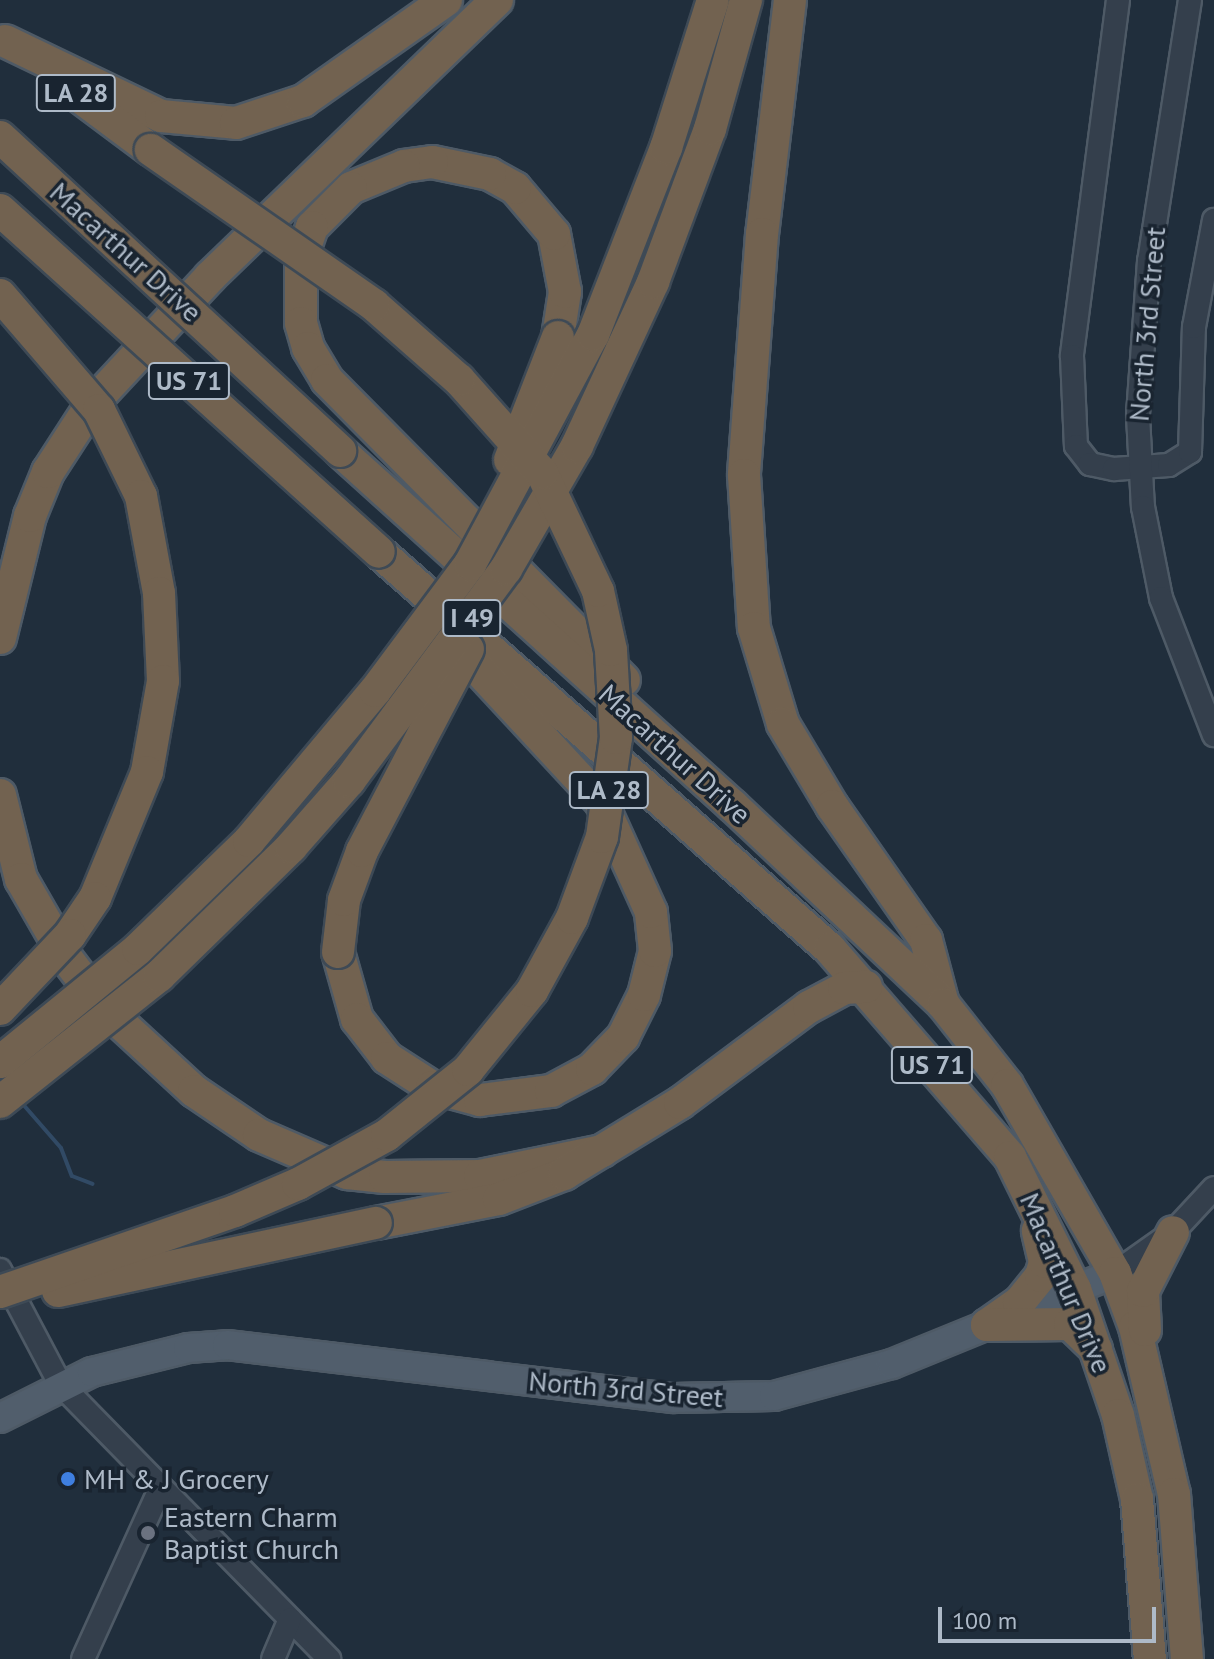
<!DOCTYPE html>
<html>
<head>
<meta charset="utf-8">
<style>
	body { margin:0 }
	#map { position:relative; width:1214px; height:1659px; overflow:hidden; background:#202e3c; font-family:"PT Sans",sans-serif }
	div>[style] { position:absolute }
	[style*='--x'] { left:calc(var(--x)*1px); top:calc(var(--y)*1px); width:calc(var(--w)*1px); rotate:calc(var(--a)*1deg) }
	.stream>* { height:4px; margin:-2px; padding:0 2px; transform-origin:2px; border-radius:2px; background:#314a65 }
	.roads { filter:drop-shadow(2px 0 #4e5a66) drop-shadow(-2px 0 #4e5a66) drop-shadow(0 2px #4e5a66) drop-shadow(0 -2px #4e5a66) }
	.minor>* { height:22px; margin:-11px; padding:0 11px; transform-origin:11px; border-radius:11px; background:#343f4c }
	.major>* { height:28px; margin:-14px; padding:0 14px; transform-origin:14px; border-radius:14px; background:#515e6c }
	.highway>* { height:32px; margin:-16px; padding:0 16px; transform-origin:16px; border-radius:16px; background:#726250 }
	.bridges { filter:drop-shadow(2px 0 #3e4a56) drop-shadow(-2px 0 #3e4a56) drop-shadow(0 2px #3e4a56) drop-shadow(0 -2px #3e4a56) }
	.highway-bridge>* { height:32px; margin:-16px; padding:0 16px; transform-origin:16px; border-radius:16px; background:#726250 }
	.dots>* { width:22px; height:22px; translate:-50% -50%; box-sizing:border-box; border:4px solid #192430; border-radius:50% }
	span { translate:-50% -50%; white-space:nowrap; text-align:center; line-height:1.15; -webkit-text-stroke:7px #192430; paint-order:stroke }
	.shield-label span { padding:2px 6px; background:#192430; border:2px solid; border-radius:6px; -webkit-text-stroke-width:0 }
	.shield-label { font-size:26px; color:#aebac8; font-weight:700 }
	.street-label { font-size:28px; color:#aebac8 }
	.poi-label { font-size:28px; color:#aebac8 }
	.left { translate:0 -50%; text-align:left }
	.scale { position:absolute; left:938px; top:1607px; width:218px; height:36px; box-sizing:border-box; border:4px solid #aebac8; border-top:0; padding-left:10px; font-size:24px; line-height:28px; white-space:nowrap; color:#aebac8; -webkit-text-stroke:6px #192430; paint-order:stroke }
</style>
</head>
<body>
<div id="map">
	<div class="stream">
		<i style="--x:21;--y:1102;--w:61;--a:49"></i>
		<i style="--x:61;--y:1148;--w:30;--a:69"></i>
		<i style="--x:72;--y:1176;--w:22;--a:21"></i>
	</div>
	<div class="roads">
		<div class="minor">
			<i style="--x:1118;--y:0;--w:359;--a:97.4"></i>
			<i style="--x:1072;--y:356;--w:90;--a:87.5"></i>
			<i style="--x:1076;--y:446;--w:23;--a:52"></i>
			<i style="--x:1090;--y:464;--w:25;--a:12"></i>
			<i style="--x:1114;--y:469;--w:55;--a:-4.2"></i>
			<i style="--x:1169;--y:465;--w:25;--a:-32"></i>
			<i style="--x:1190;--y:452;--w:125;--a:-88.2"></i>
			<i style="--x:1194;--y:327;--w:109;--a:-79.4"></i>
			<i style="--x:1190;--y:0;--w:264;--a:98.9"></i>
			<i style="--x:1149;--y:261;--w:155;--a:94.1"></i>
			<i style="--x:1138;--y:416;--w:91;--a:86.9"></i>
			<i style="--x:1143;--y:507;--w:93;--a:78.8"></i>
			<i style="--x:1161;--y:598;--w:147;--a:68.9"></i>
			<i style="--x:0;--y:1270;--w:129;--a:62.2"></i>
			<i style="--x:60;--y:1384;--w:385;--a:45.6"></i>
			<i style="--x:1115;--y:1273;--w:71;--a:-35.3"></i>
			<i style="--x:1173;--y:1232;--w:60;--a:-47"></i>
			<i style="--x:83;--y:1659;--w:189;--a:-65.6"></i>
			<i style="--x:273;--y:1659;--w:43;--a:-67"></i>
		</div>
		<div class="major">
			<i style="--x:0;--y:1418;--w:103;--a:-26.6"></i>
			<i style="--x:92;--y:1372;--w:99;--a:-14"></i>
			<i style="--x:188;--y:1348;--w:39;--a:-4"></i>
			<i style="--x:227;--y:1345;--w:449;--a:6.8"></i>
			<i style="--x:673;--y:1398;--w:101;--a:-1.1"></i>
			<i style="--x:774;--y:1396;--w:122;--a:-15.2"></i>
			<i style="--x:892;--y:1364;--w:241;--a:-22.2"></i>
		</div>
		<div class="highway">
			<i style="--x:790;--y:0;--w:236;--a:96.8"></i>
			<i style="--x:762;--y:234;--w:242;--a:94.3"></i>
			<i style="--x:744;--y:475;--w:153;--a:86.3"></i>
			<i style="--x:754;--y:628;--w:100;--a:73.2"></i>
			<i style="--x:783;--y:724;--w:96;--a:59.1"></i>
			<i style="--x:832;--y:806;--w:164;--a:55"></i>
			<i style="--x:926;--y:940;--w:66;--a:75.1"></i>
			<i style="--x:5;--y:41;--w:173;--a:25.7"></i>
			<i style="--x:161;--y:116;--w:75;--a:5.3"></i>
			<i style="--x:236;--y:123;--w:71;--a:-18.2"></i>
			<i style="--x:303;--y:101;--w:175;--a:-35.2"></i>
			<i style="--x:80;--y:97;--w:89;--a:36.7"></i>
			<i style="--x:558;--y:337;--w:46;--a:-81.2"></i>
			<i style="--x:565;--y:292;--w:59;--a:-100.7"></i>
			<i style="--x:554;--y:234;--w:60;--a:-130.3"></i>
			<i style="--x:515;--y:188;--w:29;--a:-151"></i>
			<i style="--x:490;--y:174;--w:59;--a:-168.3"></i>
			<i style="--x:432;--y:162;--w:28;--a:172"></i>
			<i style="--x:404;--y:166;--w:57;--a:157.5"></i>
			<i style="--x:351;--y:188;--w:55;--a:135"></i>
			<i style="--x:312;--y:227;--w:34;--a:109"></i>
			<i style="--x:301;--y:259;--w:64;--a:90"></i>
			<i style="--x:301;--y:323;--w:26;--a:74"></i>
			<i style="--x:308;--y:348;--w:37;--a:59"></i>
			<i style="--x:327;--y:380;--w:422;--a:45.3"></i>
			<i style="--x:340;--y:451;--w:530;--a:42.09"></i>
			<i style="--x:733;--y:806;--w:289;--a:43.3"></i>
			<i style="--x:943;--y:1004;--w:103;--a:51.7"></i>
			<i style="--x:1007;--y:1085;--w:217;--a:60.1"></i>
			<i style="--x:1115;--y:1273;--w:58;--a:69.7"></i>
			<i style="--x:1135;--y:1327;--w:171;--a:76.9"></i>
			<i style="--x:1174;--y:1494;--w:166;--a:85.5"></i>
			<i style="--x:379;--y:552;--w:601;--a:41.36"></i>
			<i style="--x:830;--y:949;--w:275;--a:49.1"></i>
			<i style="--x:1010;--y:1157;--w:147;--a:63.8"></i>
			<i style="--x:1075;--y:1289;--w:133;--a:71.2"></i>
			<i style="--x:1118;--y:1415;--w:86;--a:77.3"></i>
			<i style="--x:1137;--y:1499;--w:161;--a:85.4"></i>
			<i style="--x:0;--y:638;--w:126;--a:-76.2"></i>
			<i style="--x:30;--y:516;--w:48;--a:-67.8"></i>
			<i style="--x:48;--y:472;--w:81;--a:-57.1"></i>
			<i style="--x:92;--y:404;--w:173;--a:-47.1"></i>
			<i style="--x:210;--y:277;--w:399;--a:-44"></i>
			<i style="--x:0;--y:795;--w:87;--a:76"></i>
			<i style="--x:21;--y:879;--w:92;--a:60.1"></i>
			<i style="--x:67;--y:959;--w:63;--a:52.8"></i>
			<i style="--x:105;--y:1009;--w:121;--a:42.7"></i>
			<i style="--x:194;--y:1091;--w:78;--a:34.1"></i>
			<i style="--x:259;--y:1135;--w:96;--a:23.4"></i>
			<i style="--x:347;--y:1173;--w:38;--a:6"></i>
			<i style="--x:385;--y:1177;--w:95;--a:-0.6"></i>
			<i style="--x:480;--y:1176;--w:125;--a:-11.6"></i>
			<i style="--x:338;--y:952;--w:70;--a:74.2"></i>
			<i style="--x:357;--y:1019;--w:49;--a:52.4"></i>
			<i style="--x:387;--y:1058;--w:54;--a:32.8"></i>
			<i style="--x:432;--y:1087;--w:50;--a:15.2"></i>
			<i style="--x:480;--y:1100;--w:72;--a:-7.2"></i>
			<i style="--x:551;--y:1091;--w:47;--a:-28.2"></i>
			<i style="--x:592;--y:1069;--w:45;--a:-45.9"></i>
			<i style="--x:623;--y:1037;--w:47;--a:-63.4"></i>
			<i style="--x:644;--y:995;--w:45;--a:-76"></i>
			<i style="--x:655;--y:951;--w:39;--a:-96"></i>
			<i style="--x:651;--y:912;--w:121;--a:-114.4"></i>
			<i style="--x:601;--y:802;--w:221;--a:-132.8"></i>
			<i style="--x:376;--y:1223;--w:125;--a:-11"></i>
			<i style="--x:499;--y:1199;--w:70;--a:-21"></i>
			<i style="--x:564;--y:1174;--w:136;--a:-31.5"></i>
			<i style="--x:680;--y:1103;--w:161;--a:-36.7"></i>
			<i style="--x:809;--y:1007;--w:40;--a:-28"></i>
			<i style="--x:844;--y:988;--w:22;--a:-3"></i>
			<i style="--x:987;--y:1325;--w:39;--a:-35"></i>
			<i style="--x:1019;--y:1303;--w:35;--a:-51"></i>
			<i style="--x:1041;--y:1276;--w:15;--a:-74"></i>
			<i style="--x:1045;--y:1262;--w:32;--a:-103"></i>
			<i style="--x:987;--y:1325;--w:83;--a:-0.7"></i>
			<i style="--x:1070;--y:1324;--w:36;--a:44"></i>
			<i style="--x:1145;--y:1330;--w:39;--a:-93"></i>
			<i style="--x:1143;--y:1291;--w:66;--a:-63"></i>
		</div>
	</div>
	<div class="bridges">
		<div class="highway-bridge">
			<i style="--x:0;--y:137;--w:463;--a:42.7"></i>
			<i style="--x:0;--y:210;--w:510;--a:42.06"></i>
			<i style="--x:0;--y:295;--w:152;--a:49.3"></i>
			<i style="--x:99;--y:410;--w:96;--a:64"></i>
			<i style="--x:141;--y:496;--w:99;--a:79.5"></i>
			<i style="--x:159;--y:593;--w:88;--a:87.4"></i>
			<i style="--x:163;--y:681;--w:92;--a:100"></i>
			<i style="--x:147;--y:772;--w:136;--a:112.4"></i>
			<i style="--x:95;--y:898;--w:45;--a:124"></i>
			<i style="--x:70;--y:935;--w:102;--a:133.4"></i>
			<i style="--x:510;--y:460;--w:132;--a:-68.7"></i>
			<i style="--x:338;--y:952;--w:52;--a:-83.4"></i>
			<i style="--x:344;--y:900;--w:52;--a:-69.8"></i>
			<i style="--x:362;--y:851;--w:228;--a:-62.3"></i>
			<i style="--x:0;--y:1062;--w:178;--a:-39.3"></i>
			<i style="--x:138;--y:949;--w:155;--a:-44.2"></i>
			<i style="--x:249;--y:841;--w:196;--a:-50"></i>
			<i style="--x:375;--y:691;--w:159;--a:-53.2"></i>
			<i style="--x:470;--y:564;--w:260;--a:-61.8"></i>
			<i style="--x:593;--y:335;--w:201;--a:-68.7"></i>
			<i style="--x:666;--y:148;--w:155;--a:-72.4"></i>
			<i style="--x:0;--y:1102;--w:203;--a:-38.4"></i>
			<i style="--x:159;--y:976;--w:185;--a:-44.3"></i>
			<i style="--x:291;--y:847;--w:88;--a:-48.7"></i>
			<i style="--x:349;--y:781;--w:264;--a:-53.5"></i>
			<i style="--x:506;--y:569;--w:142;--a:-60"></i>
			<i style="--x:577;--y:446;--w:181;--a:-65.1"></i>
			<i style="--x:653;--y:282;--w:163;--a:-69.6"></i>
			<i style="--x:710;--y:129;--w:134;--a:-74.4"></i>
			<i style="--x:58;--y:1291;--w:325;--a:-12.1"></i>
			<i style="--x:0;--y:1292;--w:249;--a:-19"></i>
			<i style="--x:235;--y:1211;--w:69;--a:-23.2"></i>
			<i style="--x:298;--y:1184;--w:102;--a:-28.8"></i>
			<i style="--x:387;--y:1135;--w:104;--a:-38.7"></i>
			<i style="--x:468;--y:1070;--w:102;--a:-51"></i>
			<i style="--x:532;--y:991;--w:83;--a:-61.3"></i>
			<i style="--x:572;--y:918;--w:86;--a:-69.7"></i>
			<i style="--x:602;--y:837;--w:100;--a:-82"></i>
			<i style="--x:616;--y:738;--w:88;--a:-93.3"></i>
			<i style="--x:611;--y:650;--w:60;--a:-102.4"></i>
			<i style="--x:598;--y:591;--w:131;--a:-115.4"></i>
			<i style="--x:542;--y:473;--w:125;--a:-131.7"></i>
			<i style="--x:459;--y:380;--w:113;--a:-138.6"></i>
			<i style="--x:374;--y:305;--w:272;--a:-145.2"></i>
		</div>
	</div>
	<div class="dots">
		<i style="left:68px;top:1479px;background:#3f7fe0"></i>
		<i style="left:148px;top:1533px;background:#6b7280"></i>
	</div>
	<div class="shield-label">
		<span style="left:76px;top:93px">LA 28</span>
		<span style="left:189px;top:381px">US 71</span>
		<span style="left:472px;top:618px">I 49</span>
		<span style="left:609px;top:790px">LA 28</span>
		<span style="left:932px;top:1065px">US 71</span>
	</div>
	<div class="street-label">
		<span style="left:126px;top:252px;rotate:42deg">Macarthur Drive</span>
		<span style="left:1147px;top:324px;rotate:-85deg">North 3rd Street</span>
		<span style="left:675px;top:754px;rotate:42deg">Macarthur Drive</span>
		<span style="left:1066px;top:1283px;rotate:67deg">Macarthur Drive</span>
		<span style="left:626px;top:1389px;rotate:5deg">North 3rd Street</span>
	</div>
	<div class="poi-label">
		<span class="left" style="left:84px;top:1479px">MH &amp; J Grocery</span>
		<span class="left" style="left:164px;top:1533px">Eastern Charm<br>Baptist Church</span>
	</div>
	<div class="scale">100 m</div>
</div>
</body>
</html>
